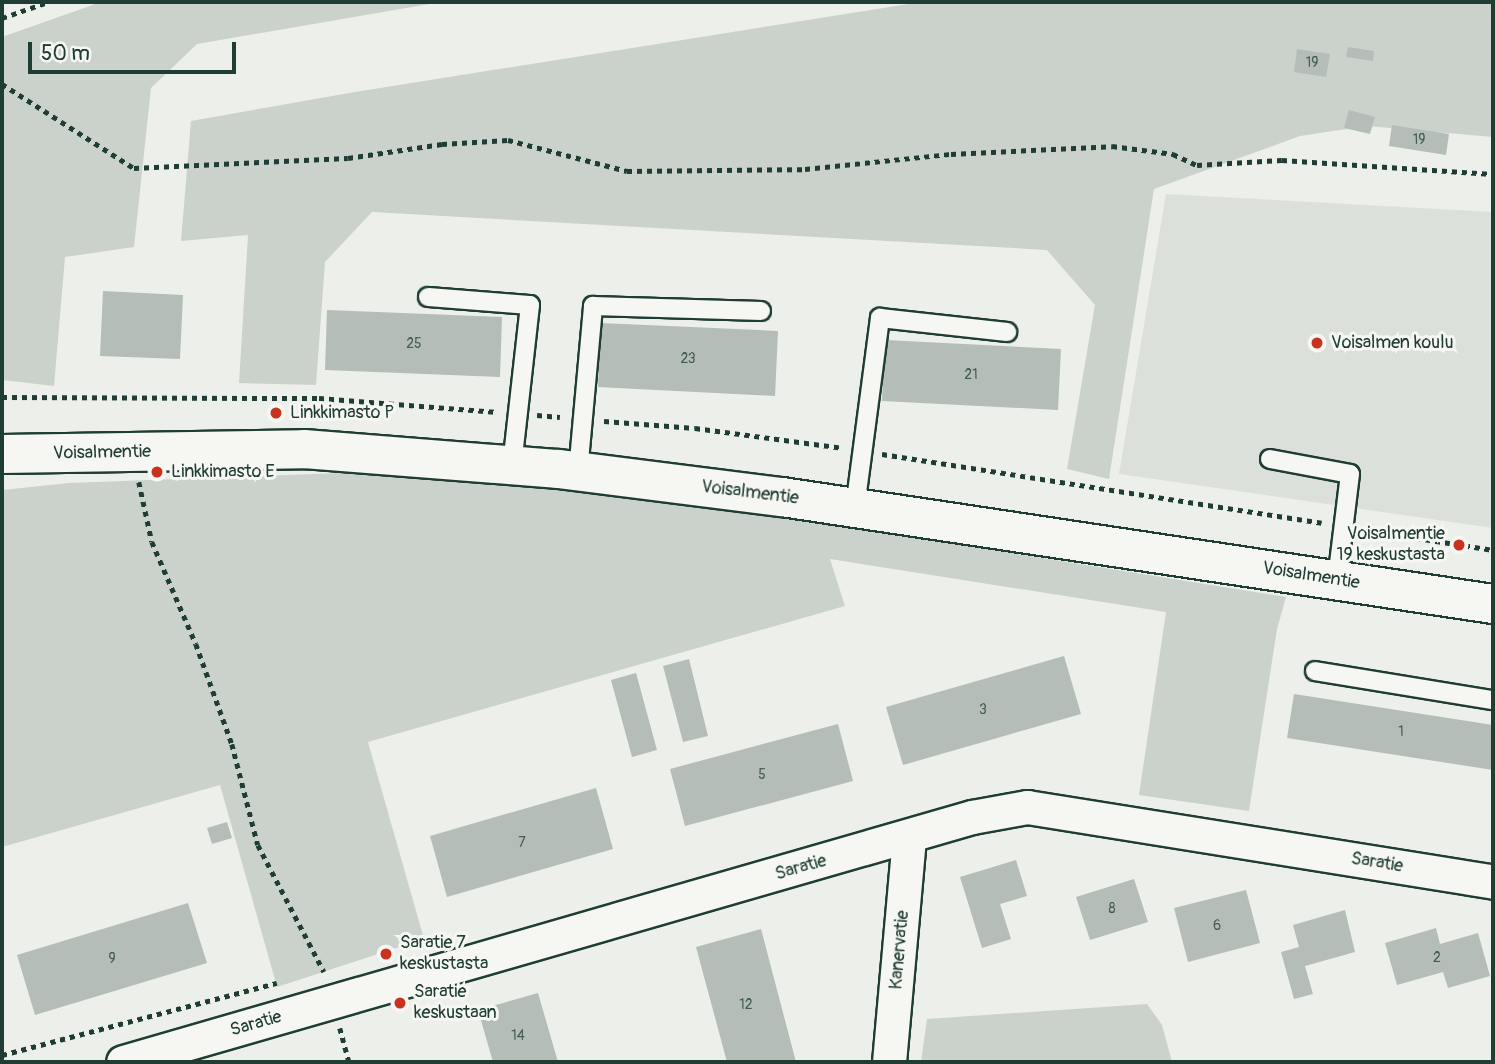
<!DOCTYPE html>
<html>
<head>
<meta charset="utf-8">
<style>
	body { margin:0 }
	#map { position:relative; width:1495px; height:1064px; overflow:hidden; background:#edefea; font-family:Pangolin,sans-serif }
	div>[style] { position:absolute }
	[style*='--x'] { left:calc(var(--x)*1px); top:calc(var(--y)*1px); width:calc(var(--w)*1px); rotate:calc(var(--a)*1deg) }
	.built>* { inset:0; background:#dce0db }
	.green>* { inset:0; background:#cbd2cc }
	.building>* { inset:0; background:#b4bdb8 }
	.path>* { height:4.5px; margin-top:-2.25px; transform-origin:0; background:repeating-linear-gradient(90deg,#1f3d34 0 5px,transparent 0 10px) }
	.roads { filter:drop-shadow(2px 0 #1f3d34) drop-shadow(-2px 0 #1f3d34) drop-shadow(0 2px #1f3d34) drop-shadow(0 -2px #1f3d34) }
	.lane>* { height:18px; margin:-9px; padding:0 9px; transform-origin:9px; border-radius:9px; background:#f6f6f2 }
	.street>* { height:33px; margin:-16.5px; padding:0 16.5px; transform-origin:16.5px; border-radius:16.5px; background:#f6f6f2 }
	.secondary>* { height:38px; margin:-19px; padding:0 19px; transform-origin:19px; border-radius:19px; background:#f6f6f2 }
	.dots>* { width:19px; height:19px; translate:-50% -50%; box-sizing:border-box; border:4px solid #f6f6f2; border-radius:50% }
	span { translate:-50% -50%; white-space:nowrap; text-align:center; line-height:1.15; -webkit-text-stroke:6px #f6f6f2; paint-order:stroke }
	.number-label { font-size:14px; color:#445d55 }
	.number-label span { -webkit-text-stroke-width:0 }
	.poi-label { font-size:18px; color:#1f3d34 }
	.left { translate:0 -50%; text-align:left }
	.right { translate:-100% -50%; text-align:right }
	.street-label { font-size:18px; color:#1f3d34 }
	.frame { position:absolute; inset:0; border:4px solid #1f3d34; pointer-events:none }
	.scale { position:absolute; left:28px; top:42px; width:208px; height:32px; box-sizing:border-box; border:4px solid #1f3d34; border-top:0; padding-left:9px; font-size:21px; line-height:24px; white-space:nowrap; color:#1f3d34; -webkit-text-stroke:5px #f6f6f2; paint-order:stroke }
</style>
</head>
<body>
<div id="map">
	<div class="built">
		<i style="clip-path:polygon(1166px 194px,1493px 212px,1493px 528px,1119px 474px)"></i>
	</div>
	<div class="green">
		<i style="clip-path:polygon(101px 2px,441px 2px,197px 44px,151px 88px,134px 247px,65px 257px,54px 386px,2px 380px,2px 37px)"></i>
		<i style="clip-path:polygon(921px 2px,1493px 2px,1493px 137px,1367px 126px,1300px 136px,1154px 189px,1109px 479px,1067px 469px,1095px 305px,1047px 250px,372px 212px,325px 262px,316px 385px,239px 383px,248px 235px,181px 241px,191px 121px,355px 92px)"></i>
		<i style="clip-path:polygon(392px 471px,711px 505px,1286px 597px,1277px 629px,1249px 811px,1139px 795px,1166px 612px,830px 559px,845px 606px,368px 742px,424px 939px,277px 987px,220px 785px,2px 847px,2px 490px,69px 483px)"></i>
		<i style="clip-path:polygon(1147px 1004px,1162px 1025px,1172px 1062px,921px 1062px,927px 1019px)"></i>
	</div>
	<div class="building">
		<i style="clip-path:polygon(1348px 47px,1374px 51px,1373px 61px,1346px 57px)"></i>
		<i style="clip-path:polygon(1297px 49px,1330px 54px,1326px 77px,1294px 72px)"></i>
		<i style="clip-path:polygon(1349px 110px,1375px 117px,1370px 134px,1344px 128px)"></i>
		<i style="clip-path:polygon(1392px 125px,1449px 134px,1446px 155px,1389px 146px)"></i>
		<i style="clip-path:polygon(103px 291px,183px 295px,180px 359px,100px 356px)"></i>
		<i style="clip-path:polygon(327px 310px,502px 317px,500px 377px,325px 370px)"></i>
		<i style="clip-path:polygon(601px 323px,778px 331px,775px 396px,598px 387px)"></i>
		<i style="clip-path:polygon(885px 340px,1061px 349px,1058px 410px,882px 401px)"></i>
		<i style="clip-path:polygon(1064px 656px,1081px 714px,903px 765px,886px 707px)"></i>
		<i style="clip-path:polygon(689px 659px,708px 736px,683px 742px,663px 666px)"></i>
		<i style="clip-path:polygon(636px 673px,657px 750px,632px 757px,611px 680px)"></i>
		<i style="clip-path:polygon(1294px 694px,1493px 725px,1493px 770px,1287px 738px)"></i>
		<i style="clip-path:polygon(838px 724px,853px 781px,685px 826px,670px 769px)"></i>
		<i style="clip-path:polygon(596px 788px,613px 849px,447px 897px,430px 836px)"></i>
		<i style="clip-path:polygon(227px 822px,232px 838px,212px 844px,207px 828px)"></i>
		<i style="clip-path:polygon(1016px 860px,1027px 896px,1000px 904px,1011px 939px,982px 948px,960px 877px)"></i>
		<i style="clip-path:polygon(1134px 879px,1148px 922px,1090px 940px,1076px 897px)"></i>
		<i style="clip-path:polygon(1246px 890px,1260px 943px,1188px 962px,1174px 908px)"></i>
		<i style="clip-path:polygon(188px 903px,207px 963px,35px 1015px,17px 955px)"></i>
		<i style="clip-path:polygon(1345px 910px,1355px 952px,1305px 966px,1313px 994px,1294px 999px,1281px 952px,1299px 947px,1293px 925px)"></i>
		<i style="clip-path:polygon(1436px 928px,1440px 944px,1478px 933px,1490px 976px,1448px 988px,1443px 972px,1397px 985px,1385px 943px)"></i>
		<i style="clip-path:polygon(761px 929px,796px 1062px,727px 1062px,696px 947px)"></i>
		<i style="clip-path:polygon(538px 993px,558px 1062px,493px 1062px,478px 1010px)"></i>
	</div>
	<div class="path">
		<i style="--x:2;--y:18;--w:49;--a:-19.2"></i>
		<i style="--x:2;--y:84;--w:156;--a:32.5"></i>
		<i style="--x:134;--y:168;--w:214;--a:-2.7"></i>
		<i style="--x:348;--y:158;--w:95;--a:-8.5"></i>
		<i style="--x:442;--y:144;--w:66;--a:-3.5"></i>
		<i style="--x:508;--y:140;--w:123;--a:14.6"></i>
		<i style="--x:627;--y:171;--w:178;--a:-0.6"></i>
		<i style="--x:805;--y:169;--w:147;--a:-5.9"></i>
		<i style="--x:951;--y:154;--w:161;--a:-2.8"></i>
		<i style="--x:1112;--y:146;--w:62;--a:7.5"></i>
		<i style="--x:1173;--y:154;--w:26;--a:25"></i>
		<i style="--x:1197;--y:165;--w:85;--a:-3.4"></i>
		<i style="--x:1282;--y:160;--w:211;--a:3.8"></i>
		<i style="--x:2;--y:397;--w:317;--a:0.2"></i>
		<i style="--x:319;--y:398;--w:179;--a:4.5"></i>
		<i style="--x:537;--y:415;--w:23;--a:5"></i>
		<i style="--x:604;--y:421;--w:91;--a:4.4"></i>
		<i style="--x:695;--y:428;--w:148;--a:7.7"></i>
		<i style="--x:882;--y:454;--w:445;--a:8.9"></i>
		<i style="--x:139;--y:482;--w:61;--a:77.8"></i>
		<i style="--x:152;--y:542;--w:111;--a:66.7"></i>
		<i style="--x:196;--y:644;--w:106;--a:70.2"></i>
		<i style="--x:232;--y:744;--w:104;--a:75.6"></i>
		<i style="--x:258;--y:845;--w:143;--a:62.5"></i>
		<i style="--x:1366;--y:530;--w:129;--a:8.9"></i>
		<i style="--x:340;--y:1028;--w:35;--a:75"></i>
		<i style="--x:2;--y:1055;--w:284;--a:-14.7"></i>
	</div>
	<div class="roads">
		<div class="lane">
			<i style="--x:428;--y:297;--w:102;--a:4.5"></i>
			<i style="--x:530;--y:305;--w:161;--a:96.4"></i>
			<i style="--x:1270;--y:459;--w:81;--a:10.6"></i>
			<i style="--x:1350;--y:474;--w:107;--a:97"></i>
			<i style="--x:578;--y:472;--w:167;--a:-84.8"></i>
			<i style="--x:593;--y:306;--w:168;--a:1.7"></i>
			<i style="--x:855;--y:508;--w:192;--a:-82.5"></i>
			<i style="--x:880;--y:318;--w:128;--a:6.3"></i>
			<i style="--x:1315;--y:671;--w:180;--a:9.3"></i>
		</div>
		<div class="street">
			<i style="--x:123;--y:1062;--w:884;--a:-16.1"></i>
			<i style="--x:972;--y:817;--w:56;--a:-10.3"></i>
			<i style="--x:1027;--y:807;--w:472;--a:9.1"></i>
			<i style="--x:889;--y:1062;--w:226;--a:-84.9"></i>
		</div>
		<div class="secondary">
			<i style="--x:2;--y:454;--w:302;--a:-0.9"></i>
			<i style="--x:304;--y:449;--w:256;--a:4.5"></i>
			<i style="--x:559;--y:469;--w:225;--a:7.2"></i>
			<i style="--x:782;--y:497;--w:719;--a:8.56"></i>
		</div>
	</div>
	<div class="dots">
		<i style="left:1317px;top:343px;background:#c8321e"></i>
		<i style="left:276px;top:413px;background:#c8321e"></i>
		<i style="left:157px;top:472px;background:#c8321e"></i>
		<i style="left:1459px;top:545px;background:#c8321e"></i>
		<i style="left:386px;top:954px;background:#c8321e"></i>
		<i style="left:400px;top:1003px;background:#c8321e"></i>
	</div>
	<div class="number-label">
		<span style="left:1312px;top:63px">19</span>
		<span style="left:1419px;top:140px">19</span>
		<span style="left:414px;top:344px">25</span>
		<span style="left:688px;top:359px">23</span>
		<span style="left:971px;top:375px">21</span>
		<span style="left:983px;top:710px">3</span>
		<span style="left:1401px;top:732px">1</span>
		<span style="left:762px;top:775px">5</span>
		<span style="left:522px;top:843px">7</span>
		<span style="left:1112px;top:909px">8</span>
		<span style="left:1217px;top:926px">6</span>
		<span style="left:1437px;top:958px">2</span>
		<span style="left:112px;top:959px">9</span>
		<span style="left:746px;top:1005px">12</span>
		<span style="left:518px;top:1036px">14</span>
	</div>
	<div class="poi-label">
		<span class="left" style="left:1331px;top:343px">Voisalmen koulu</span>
		<span class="left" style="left:290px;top:413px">Linkkimasto P</span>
		<span class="left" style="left:171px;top:472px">Linkkimasto E</span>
		<span class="right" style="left:1445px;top:545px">Voisalmentie<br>19 keskustasta</span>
		<span class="left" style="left:400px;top:954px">Saratie 7<br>keskustasta</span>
		<span class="left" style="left:414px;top:1003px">Saratie<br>keskustaan</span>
	</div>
	<div class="street-label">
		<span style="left:102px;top:453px;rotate:-1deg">Voisalmentie</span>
		<span style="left:750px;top:493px;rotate:7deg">Voisalmentie</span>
		<span style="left:1311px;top:576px;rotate:9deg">Voisalmentie</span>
		<span style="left:1377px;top:863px;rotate:9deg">Saratie</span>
		<span style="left:801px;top:868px;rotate:-16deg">Saratie</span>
		<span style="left:900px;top:950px;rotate:-85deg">Kanervatie</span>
		<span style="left:256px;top:1024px;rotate:-16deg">Saratie</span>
	</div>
	<div class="frame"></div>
	<div class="scale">50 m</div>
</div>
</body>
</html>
